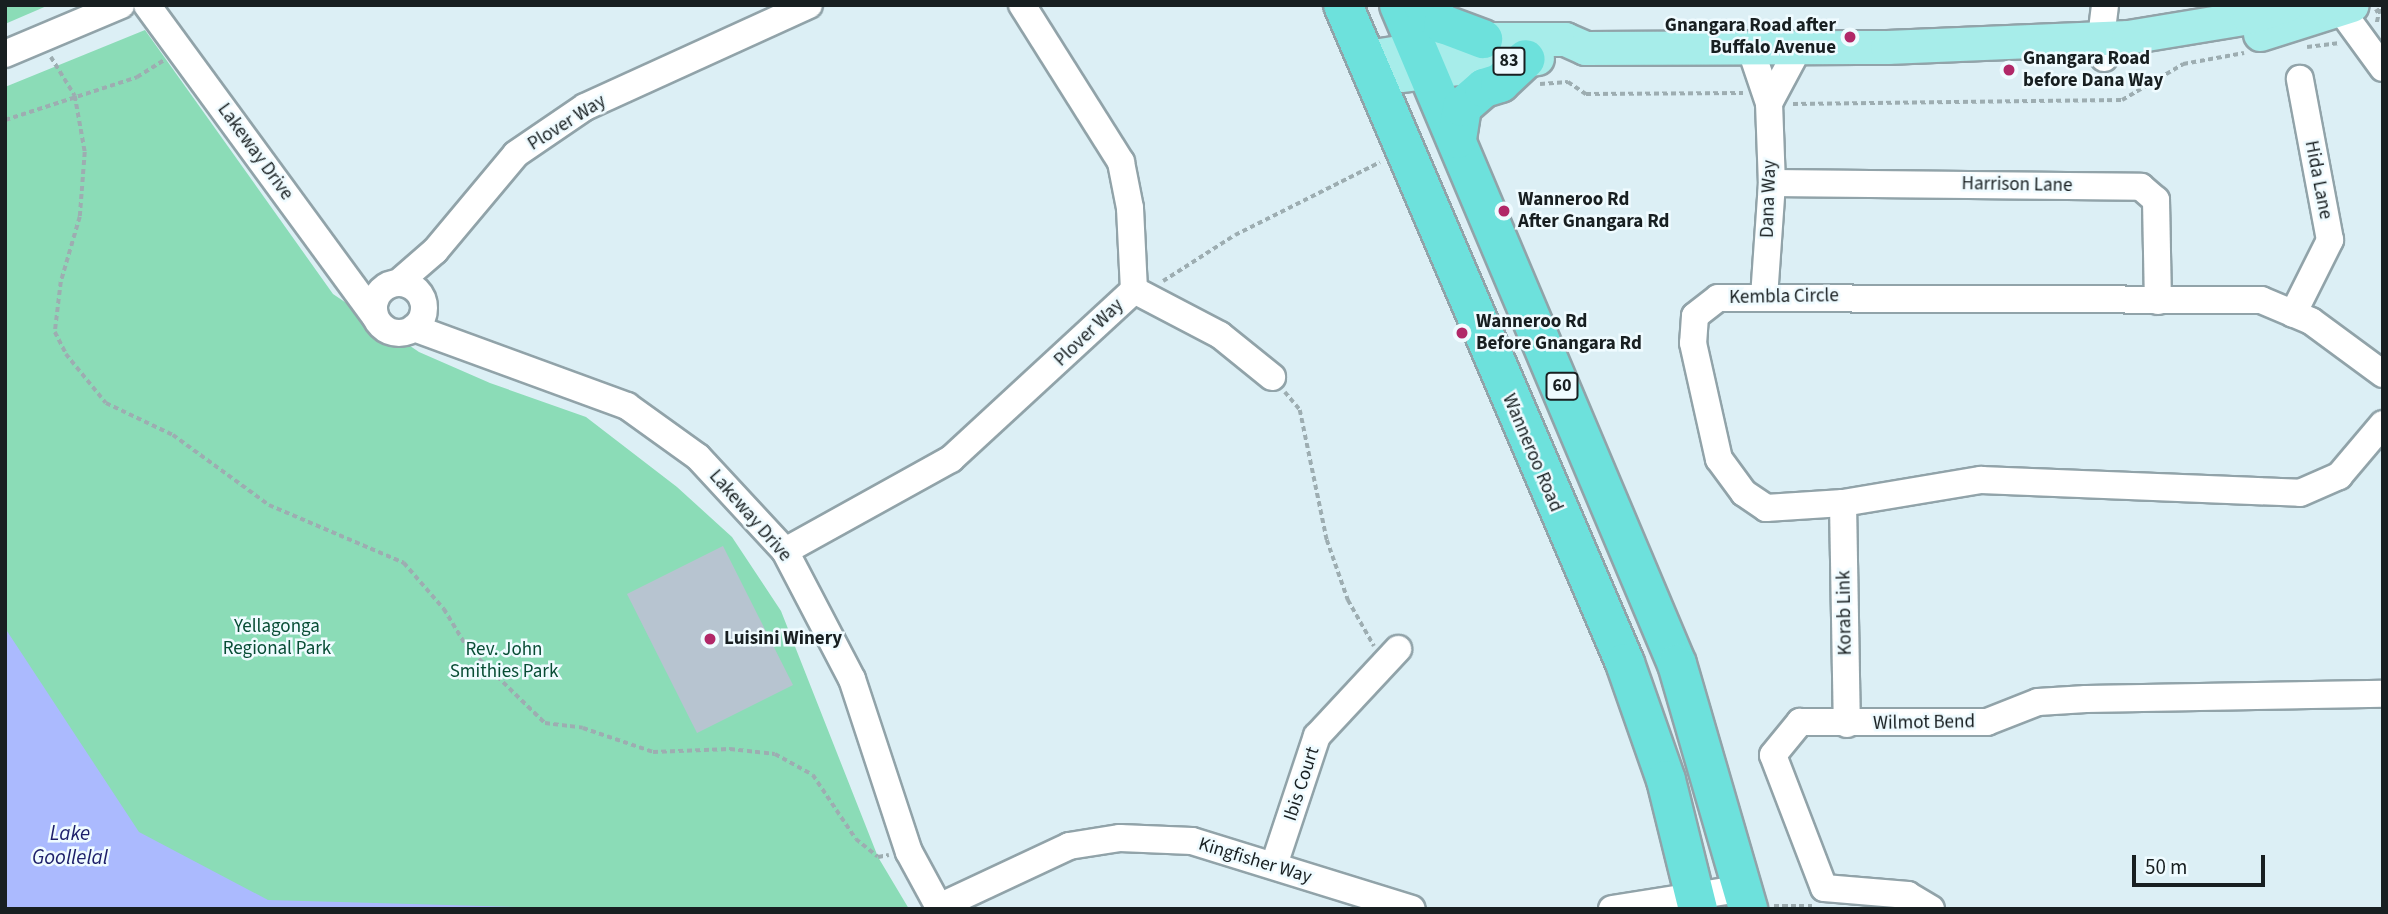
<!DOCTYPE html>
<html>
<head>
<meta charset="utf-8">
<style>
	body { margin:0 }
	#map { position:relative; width:2388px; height:914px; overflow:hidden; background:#dceff5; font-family:"Source Sans 3",sans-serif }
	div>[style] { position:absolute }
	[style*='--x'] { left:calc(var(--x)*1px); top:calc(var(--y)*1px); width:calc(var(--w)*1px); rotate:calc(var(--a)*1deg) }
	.green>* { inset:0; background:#8bdcb7 }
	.water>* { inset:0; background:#abbafe }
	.building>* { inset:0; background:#b7c4d0 }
	.path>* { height:3.5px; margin-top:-1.75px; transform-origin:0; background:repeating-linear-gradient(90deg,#9dadb1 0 5px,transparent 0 8.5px) }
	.roads { filter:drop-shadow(2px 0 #91a3a9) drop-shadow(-2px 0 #91a3a9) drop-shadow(0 2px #91a3a9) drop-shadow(0 -2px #91a3a9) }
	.minor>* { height:26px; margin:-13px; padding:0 13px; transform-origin:13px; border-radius:13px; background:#fff }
	.minor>.ring { margin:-13px; padding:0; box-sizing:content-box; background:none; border:26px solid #fff; border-radius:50% }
	.major>* { height:33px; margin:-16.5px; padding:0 16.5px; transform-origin:16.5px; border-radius:16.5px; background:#a7edea }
	.highway>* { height:38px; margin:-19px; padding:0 19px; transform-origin:19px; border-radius:19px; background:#6de1dc }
	.dots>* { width:19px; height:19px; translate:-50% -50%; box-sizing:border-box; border:4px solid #effbff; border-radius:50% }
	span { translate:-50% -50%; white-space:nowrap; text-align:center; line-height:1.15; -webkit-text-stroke:5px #effbff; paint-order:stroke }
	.shield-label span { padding:2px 5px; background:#effbff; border:2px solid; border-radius:5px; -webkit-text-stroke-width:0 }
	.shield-label { font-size:18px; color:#181f21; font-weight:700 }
	.poi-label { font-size:19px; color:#181f21; font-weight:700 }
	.right { translate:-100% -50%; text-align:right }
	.left { translate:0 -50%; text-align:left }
	.street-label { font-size:19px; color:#181f21 }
	.park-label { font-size:19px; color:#084d35 }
	.water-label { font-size:21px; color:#1d1f6a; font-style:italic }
	.frame { position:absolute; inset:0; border:7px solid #181f21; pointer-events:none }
	.scale { position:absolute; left:2132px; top:855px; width:133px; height:32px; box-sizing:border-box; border:4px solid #181f21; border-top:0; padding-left:9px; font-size:21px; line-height:24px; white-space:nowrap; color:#181f21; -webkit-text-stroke:5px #effbff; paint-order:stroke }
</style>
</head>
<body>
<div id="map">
	<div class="green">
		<i style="clip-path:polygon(5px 5px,49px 5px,5px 24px)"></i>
		<i style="clip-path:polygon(145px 30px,333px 294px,419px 352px,490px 383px,586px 417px,677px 487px,732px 537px,781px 611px,878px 857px,909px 909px,5px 909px,5px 87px)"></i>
	</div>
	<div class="water">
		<i style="clip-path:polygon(5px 628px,139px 832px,268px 900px,589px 909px,5px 909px)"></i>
	</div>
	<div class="building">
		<i style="clip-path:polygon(723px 546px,793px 685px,697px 733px,627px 594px)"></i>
	</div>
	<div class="path">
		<i style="--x:2375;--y:12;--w:6;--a:-31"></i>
		<i style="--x:2380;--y:9;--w:14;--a:102"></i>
		<i style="--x:2307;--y:47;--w:33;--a:-7"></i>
		<i style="--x:51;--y:57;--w:46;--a:58.4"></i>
		<i style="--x:75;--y:96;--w:57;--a:79.9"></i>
		<i style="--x:85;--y:152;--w:65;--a:94.4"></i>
		<i style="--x:80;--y:217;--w:68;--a:106.3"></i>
		<i style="--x:61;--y:282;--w:50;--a:96.8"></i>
		<i style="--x:55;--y:332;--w:25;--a:63"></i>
		<i style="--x:66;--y:354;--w:63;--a:50.8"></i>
		<i style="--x:106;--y:403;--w:74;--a:25.5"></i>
		<i style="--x:173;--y:435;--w:119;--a:36.1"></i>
		<i style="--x:269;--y:505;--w:147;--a:23.2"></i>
		<i style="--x:404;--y:563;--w:61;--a:49"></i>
		<i style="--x:444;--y:609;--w:44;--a:58.8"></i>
		<i style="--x:467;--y:647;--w:109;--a:44.3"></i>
		<i style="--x:545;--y:723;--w:38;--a:7"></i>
		<i style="--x:583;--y:728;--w:74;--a:18.9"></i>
		<i style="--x:653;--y:752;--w:77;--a:-2.2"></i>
		<i style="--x:730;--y:749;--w:45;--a:6.3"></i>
		<i style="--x:775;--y:754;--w:43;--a:28.9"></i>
		<i style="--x:813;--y:775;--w:77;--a:56.1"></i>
		<i style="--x:856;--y:839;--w:28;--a:39"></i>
		<i style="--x:878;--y:857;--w:11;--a:-10"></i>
		<i style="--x:1540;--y:84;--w:28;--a:-4"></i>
		<i style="--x:1568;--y:82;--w:22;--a:34"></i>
		<i style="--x:1586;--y:94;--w:157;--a:-0.4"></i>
		<i style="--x:1793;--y:104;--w:329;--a:-0.7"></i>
		<i style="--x:2122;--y:100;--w:71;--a:-30.5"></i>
		<i style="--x:2183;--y:64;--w:62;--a:-10.2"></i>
		<i style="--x:5;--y:120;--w:139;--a:-18"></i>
		<i style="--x:137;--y:77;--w:31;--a:-32"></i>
		<i style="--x:1163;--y:281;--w:85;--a:-32.6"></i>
		<i style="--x:1235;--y:235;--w:162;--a:-26.7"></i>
		<i style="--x:377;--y:337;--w:20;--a:11"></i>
		<i style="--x:1285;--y:392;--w:23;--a:50"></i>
		<i style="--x:1300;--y:410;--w:133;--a:78.3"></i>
		<i style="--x:1327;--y:540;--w:64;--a:70.7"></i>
		<i style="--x:1348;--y:600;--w:53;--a:60.5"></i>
		<i style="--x:1774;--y:906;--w:38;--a:0"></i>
	</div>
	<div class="roads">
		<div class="minor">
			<i style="--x:147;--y:5;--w:384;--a:53.8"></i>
			<i style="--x:2337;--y:5;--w:78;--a:53.9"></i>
			<i style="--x:1750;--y:47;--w:59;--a:71.3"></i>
			<i style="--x:1769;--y:103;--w:80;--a:87.9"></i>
			<i style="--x:1772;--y:183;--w:113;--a:94"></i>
			<i style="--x:5;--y:54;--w:126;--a:-22.9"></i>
			<i style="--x:2104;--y:58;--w:20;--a:-99"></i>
			<i style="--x:2101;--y:38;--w:33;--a:-83"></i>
			<i style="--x:1769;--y:103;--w:64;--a:-61.8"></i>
			<i style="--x:1772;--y:183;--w:369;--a:0.6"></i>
			<i style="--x:2141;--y:187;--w:20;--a:41"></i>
			<i style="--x:2156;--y:200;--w:101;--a:88.9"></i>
			<i class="ring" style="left:374px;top:283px;width:24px;height:24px"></i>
			<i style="--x:398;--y:283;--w:49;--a:-40.9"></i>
			<i style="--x:435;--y:251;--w:126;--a:-50.1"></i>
			<i style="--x:516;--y:154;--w:83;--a:-34.3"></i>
			<i style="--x:585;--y:107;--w:246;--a:-24.5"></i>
			<i style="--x:1134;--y:290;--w:97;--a:27.6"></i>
			<i style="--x:1220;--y:335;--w:67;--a:38.9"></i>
			<i style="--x:2293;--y:314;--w:83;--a:-63.4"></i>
			<i style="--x:2330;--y:240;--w:164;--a:-100.6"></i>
			<i style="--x:414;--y:328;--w:227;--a:20.1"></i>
			<i style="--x:627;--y:406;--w:87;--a:35.7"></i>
			<i style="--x:698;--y:457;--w:128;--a:47.2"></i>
			<i style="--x:785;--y:551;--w:144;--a:62.4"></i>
			<i style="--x:852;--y:679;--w:182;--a:71.8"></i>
			<i style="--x:909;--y:852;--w:65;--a:61.5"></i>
			<i style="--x:2383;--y:374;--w:89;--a:-143.6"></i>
			<i style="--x:2311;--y:321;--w:54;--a:-157.2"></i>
			<i style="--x:2261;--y:300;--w:543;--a:-179.79"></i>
			<i style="--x:1718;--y:298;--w:29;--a:142"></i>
			<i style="--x:1695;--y:316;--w:27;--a:94"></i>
			<i style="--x:1693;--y:343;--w:119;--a:77.4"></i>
			<i style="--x:1719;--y:459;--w:42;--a:53.7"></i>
			<i style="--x:1744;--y:493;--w:27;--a:34"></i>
			<i style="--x:1766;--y:508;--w:77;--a:-3.7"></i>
			<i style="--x:1843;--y:503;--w:140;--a:-9.5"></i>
			<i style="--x:1981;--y:480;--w:319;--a:2.3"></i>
			<i style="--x:2300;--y:493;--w:43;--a:-23.6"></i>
			<i style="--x:2339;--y:476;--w:68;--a:-49.8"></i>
			<i style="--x:1843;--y:503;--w:221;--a:89"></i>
			<i style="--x:785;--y:551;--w:190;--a:-29"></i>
			<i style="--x:951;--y:459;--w:249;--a:-42.7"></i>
			<i style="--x:1134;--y:290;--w:82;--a:-92.8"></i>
			<i style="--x:1130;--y:208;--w:47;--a:-101.1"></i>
			<i style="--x:1121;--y:162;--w:186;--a:-122.2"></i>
			<i style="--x:1274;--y:865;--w:136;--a:-71.6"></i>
			<i style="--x:1317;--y:736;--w:119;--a:-47"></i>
			<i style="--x:939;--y:907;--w:144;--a:-25.1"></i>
			<i style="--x:1069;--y:846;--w:52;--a:-8.9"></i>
			<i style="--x:1120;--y:838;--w:72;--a:2.4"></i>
			<i style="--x:1192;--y:841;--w:230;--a:17.2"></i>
			<i style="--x:1612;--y:909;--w:134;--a:-9"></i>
			<i style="--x:1931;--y:909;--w:27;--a:-149"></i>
			<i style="--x:1908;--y:895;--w:84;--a:-175.2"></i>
			<i style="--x:1824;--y:888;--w:142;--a:-111"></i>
			<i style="--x:1773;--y:755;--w:43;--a:-50.7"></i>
			<i style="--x:1800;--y:722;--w:187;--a:0"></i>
			<i style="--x:1987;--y:722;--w:55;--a:-21.4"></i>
			<i style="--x:2038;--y:702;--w:48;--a:-3.6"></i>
			<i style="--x:2086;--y:699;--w:297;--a:-1"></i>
		</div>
		<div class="major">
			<i style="--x:2260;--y:34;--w:96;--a:-17.5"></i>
			<i style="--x:1367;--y:57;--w:117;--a:-8.8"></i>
			<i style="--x:1483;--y:39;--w:82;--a:0"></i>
			<i style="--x:1565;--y:39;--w:22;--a:24"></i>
			<i style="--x:1585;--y:48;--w:302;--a:-0.2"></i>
			<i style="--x:1887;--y:47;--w:241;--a:-2.4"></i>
			<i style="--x:2128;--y:37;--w:123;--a:-9.4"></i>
			<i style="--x:2249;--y:17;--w:40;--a:-18"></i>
			<i style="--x:1403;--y:75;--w:135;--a:-7.2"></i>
		</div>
		<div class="highway">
			<i style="--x:1343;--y:5;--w:716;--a:66.8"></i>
			<i style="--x:1625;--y:663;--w:124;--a:70.7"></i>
			<i style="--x:1666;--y:780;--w:133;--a:76.1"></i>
			<i style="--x:1399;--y:5;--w:715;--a:67.13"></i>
			<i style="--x:1677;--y:664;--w:255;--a:73.8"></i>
			<i style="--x:1423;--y:5;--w:28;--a:44"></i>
			<i style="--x:1443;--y:24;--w:43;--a:20.6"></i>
			<i style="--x:1457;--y:139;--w:32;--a:-81"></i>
			<i style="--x:1462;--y:107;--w:29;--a:-41"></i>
			<i style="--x:1484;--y:88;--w:17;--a:-17"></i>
			<i style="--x:1500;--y:83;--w:35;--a:-43"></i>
		</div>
	</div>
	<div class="dots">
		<i style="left:1850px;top:37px;background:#b12868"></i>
		<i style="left:2009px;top:70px;background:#b12868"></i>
		<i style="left:1504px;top:211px;background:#b12868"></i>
		<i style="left:1462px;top:333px;background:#b12868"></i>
		<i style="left:710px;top:639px;background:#b12868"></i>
	</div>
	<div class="shield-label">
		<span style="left:1509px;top:61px">83</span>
		<span style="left:1562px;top:386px">60</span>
	</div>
	<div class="poi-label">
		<span class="right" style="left:1836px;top:37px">Gnangara Road after<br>Buffalo Avenue</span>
		<span class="left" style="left:2023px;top:70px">Gnangara Road<br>before Dana Way</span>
		<span class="left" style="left:1518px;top:211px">Wanneroo Rd<br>After Gnangara Rd</span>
		<span class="left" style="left:1476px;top:333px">Wanneroo Rd<br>Before Gnangara Rd</span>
		<span class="left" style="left:724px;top:639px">Luisini Winery</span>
	</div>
	<div class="street-label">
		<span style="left:567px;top:123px;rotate:-32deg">Plover Way</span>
		<span style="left:255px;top:152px;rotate:54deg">Lakeway Drive</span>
		<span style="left:2318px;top:180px;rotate:79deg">Hida Lane</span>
		<span style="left:2017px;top:185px;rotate:1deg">Harrison Lane</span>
		<span style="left:1769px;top:199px;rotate:-88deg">Dana Way</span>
		<span style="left:1784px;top:297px;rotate:-1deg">Kembla Circle</span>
		<span style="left:1089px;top:333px;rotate:-44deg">Plover Way</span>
		<span style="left:1532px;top:453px;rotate:67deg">Wanneroo Road</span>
		<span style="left:750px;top:516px;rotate:49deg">Lakeway Drive</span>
		<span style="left:1845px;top:613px;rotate:-91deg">Korab Link</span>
		<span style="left:1924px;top:723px;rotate:-1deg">Wilmot Bend</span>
		<span style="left:1302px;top:784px;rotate:-72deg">Ibis Court</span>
		<span style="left:1255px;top:861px;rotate:17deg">Kingfisher Way</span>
	</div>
	<div class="park-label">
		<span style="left:277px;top:638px">Yellagonga<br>Regional Park</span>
		<span style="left:504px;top:661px">Rev. John<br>Smithies Park</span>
	</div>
	<div class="water-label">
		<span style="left:70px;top:845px">Lake<br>Goollelal</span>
	</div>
	<div class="frame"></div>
	<div class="scale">50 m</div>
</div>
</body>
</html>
